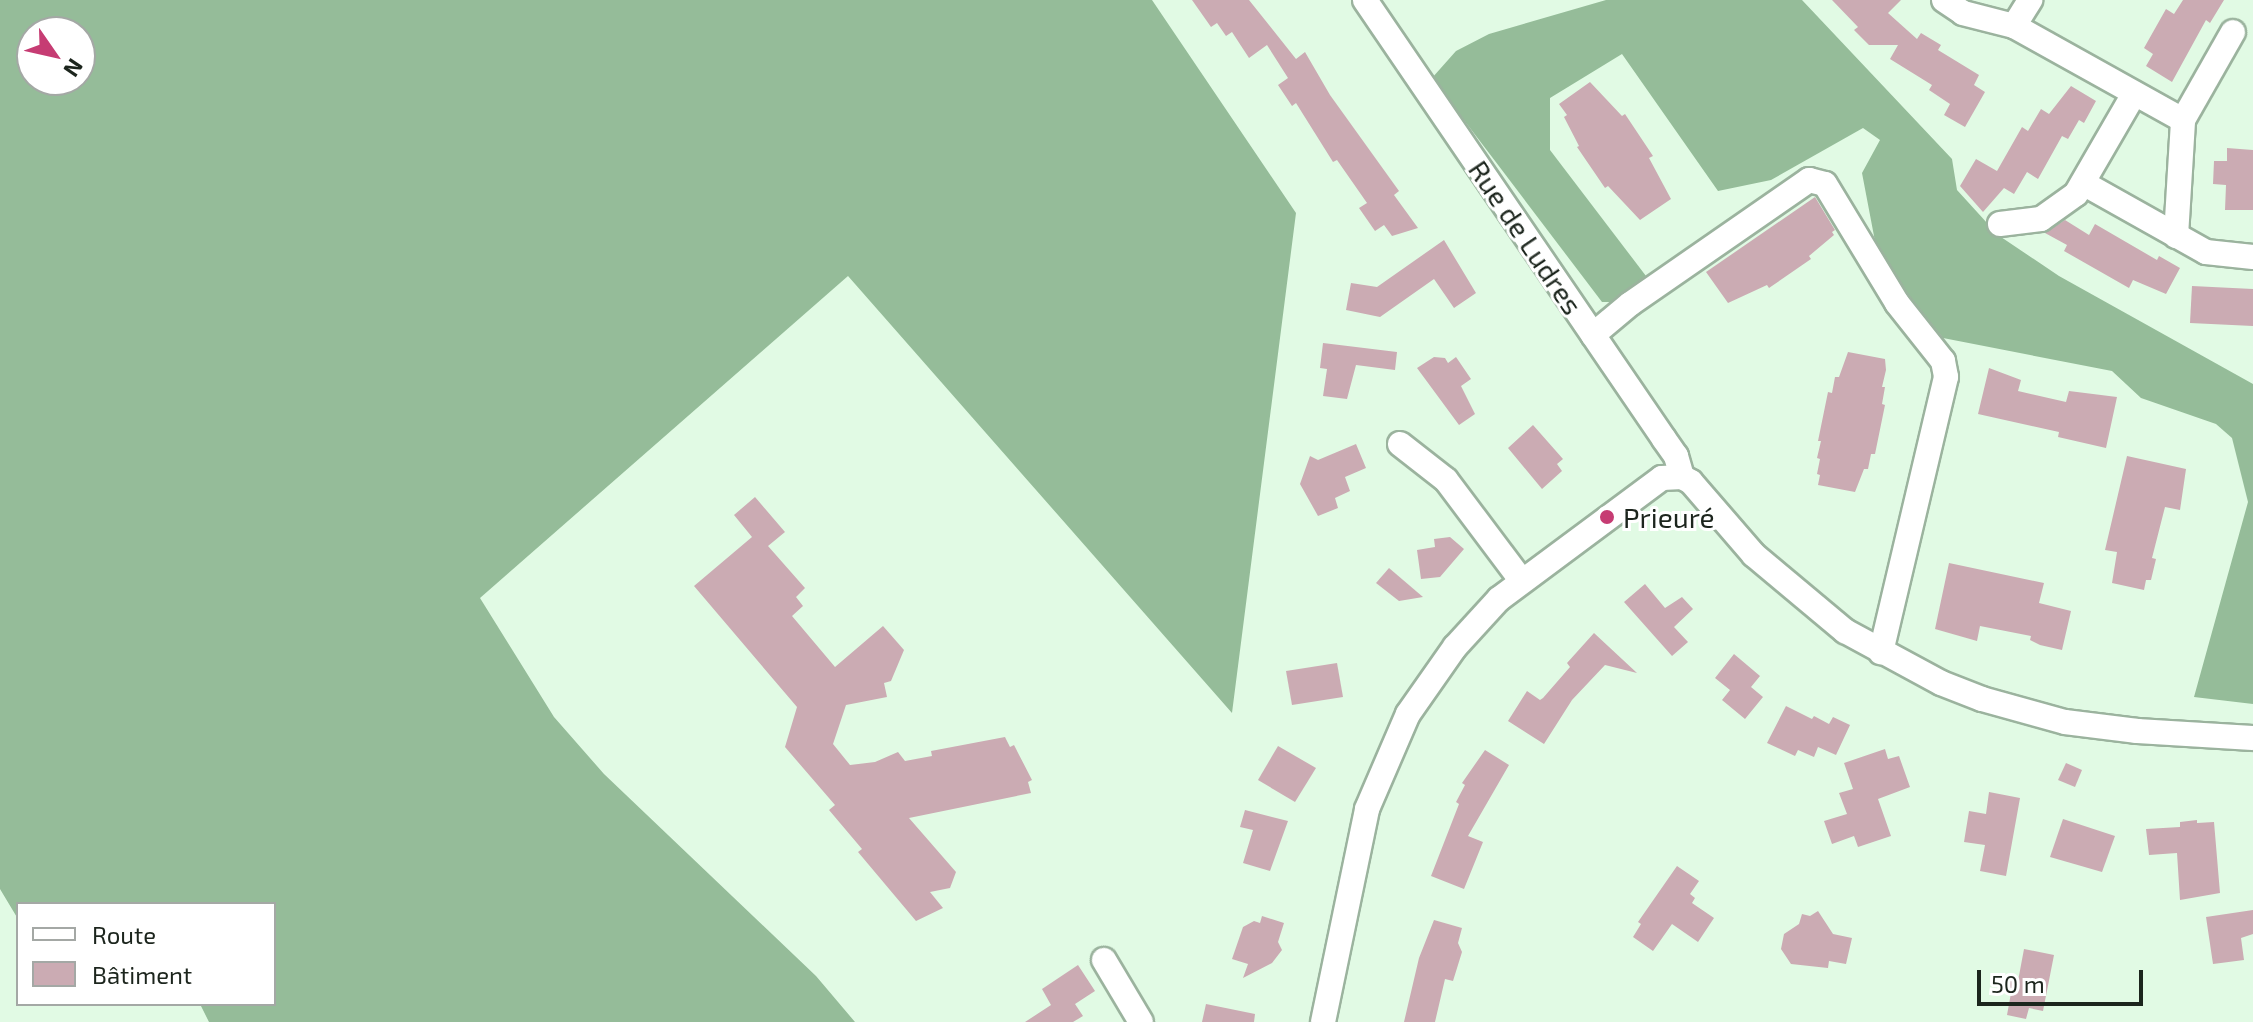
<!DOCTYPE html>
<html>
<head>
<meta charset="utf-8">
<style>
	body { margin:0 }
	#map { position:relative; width:2253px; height:1022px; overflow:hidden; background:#e1fae4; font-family:"Exo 2",sans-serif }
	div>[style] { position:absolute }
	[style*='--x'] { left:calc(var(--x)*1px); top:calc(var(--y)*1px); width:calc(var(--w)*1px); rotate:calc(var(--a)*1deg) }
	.forest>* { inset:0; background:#95bc99 }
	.building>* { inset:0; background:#cbabb3 }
	.roads { filter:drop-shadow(2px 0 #9bb39e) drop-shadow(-2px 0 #9bb39e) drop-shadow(0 2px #9bb39e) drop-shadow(0 -2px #9bb39e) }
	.minor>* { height:24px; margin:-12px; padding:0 12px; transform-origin:12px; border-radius:12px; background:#fff }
	.dots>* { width:22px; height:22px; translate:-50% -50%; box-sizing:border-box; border:4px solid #fff; border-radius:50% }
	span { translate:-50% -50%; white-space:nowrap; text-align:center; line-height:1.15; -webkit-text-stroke:6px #fff; paint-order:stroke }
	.street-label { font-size:28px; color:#1c251d }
	.poi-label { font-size:28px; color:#1c251d }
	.left { translate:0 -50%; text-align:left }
	.legend { position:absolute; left:16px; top:902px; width:260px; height:104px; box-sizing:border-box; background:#fff; border:2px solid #a4a8a5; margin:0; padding:10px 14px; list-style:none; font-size:24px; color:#1c251d }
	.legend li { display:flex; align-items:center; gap:16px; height:40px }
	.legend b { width:40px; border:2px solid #a4a8a5 }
	.north { position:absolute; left:16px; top:16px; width:80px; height:80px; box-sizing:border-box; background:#fff; border:2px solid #a4a8a5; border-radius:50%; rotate:124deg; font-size:22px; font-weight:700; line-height:32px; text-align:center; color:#1c251d }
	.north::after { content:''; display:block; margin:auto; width:28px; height:36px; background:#c63c73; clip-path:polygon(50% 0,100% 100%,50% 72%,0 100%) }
	.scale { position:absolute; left:1977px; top:970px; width:166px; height:36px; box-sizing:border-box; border:4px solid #1c251d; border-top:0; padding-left:10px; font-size:24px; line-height:28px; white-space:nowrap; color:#1c251d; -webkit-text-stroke:6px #fff; paint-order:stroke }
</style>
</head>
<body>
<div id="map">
	<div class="forest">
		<i style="clip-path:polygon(evenodd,0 0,1152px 0,1296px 213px,1232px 713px,848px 276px,480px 598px,554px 717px,604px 774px,816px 976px,855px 1022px,209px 1022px,200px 1004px,274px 1004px,274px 904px,18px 904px,18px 919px,0 889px,0 0,80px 32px,80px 80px,32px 80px,32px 32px,80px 32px)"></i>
		<i style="clip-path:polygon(1606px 0,1802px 0,1952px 159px,1957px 190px,1998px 235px,2059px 276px,2253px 384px,2253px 704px,2194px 697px,2248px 502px,2232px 438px,2216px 424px,2141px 398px,2112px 371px,1943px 338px,1878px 257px,1862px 173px,1880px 140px,1863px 128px,1771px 180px,1718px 191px,1622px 54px,1550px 98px,1550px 150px,1646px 276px,1622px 302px,1602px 302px,1432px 78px,1456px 51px,1489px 34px)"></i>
	</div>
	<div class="building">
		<i style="clip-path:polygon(1192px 0,1249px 0,1296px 59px,1305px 52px,1330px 95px,1399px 191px,1394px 195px,1418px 228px,1392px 236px,1384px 225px,1375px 231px,1359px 208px,1367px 203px,1337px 160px,1333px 162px,1296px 103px,1292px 106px,1278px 85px,1288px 78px,1267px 45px,1249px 58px,1232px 32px,1226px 36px,1217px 23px,1211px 27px)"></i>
		<i style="clip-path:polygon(1832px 0,1901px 0,1888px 13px,1917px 39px,1921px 33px,1941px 45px,1938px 50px,1979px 75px,1974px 85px,1985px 92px,1965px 127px,1944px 115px,1950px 104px,1929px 90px,1932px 85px,1890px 59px,1898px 45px,1869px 45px,1854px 30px,1858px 27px)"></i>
		<i style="clip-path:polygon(2183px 0,2224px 0,2210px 23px,2206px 20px,2172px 82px,2146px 66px,2153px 54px,2144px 48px,2166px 9px,2174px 14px)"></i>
		<i style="clip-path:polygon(1590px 82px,1622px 116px,1625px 114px,1653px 156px,1649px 158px,1671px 199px,1640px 220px,1608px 186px,1605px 188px,1577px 147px,1579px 146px,1564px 117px,1567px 115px,1559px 104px)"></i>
		<i style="clip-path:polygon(2071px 86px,2096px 101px,2084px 123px,2079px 120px,2068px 139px,2062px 136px,2038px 179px,2027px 172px,2014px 194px,2004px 188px,1983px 212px,1960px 186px,1976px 159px,1997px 171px,2022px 127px,2028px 131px,2041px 109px,2049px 114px)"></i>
		<i style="clip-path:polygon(2227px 148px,2253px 150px,2253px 210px,2225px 210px,2226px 185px,2213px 184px,2214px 161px,2227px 161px)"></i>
		<i style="clip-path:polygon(1815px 197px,1835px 230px,1832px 232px,1834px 235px,1809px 256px,1811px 259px,1769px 288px,1767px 285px,1728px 303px,1706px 272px)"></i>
		<i style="clip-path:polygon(2065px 220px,2089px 235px,2095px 224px,2157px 260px,2159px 256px,2180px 268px,2166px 294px,2133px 280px,2129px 288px,2064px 251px,2067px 245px,2045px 233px)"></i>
		<i style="clip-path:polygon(1444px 240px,1476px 293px,1454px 308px,1434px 279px,1380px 317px,1346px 310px,1351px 283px,1377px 287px)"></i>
		<i style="clip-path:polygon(2192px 286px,2253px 289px,2253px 326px,2190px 323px)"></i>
		<i style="clip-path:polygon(1323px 343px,1397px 352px,1395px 370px,1356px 365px,1347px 399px,1323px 396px,1327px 369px,1320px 368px)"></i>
		<i style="clip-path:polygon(1848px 352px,1885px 359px,1886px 370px,1882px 387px,1885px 387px,1882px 404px,1885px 405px,1875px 454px,1871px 454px,1868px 469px,1864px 469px,1855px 492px,1818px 485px,1820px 475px,1817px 474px,1820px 459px,1817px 458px,1821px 441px,1818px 441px,1828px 392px,1832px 393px,1835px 377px,1839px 377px)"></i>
		<i style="clip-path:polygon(1434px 357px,1445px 358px,1448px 363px,1456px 357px,1471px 379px,1461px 386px,1475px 414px,1459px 425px,1417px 368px)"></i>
		<i style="clip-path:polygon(1989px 368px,2021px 380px,2018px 391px,2066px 402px,2069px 391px,2117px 397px,2106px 448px,2058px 437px,2059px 432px,1978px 414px)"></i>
		<i style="clip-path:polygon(1533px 425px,1563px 459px,1557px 464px,1562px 471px,1542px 489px,1508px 448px)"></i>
		<i style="clip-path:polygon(1356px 444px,1366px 468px,1345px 477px,1350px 491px,1335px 498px,1338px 508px,1318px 516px,1300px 484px,1310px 456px,1318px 460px)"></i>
		<i style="clip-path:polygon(2127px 456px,2186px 469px,2180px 510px,2165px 507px,2152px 558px,2156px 559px,2151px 580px,2146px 580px,2144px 590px,2112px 583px,2117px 552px,2105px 550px)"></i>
		<i style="clip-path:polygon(755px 497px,785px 532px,768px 546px,805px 588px,796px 597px,803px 606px,792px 616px,835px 667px,883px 626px,904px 650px,891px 681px,884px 683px,887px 697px,846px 705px,833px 744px,850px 765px,875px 762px,898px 752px,905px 761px,932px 756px,931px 751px,1005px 737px,1010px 747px,1014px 745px,1032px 780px,1028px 782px,1031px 793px,909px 818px,956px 872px,950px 888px,930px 892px,943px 908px,916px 921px,858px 852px,862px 849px,829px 810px,835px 805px,785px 747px,797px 707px,694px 586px,752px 537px,734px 515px)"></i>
		<i style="clip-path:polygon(1450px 537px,1464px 549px,1440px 577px,1421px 579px,1417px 550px,1435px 547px,1434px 539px)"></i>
		<i style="clip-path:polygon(1949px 563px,2044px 583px,2039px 603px,2071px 611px,2062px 650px,2040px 645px,2030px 640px,2031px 636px,1980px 626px,1977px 641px,1935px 629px)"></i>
		<i style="clip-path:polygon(1389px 568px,1423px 597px,1399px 601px,1376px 583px)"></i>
		<i style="clip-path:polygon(1645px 584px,1665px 608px,1682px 597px,1693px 609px,1674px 627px,1688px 642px,1672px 656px,1624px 602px)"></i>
		<i style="clip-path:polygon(1594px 633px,1637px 673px,1605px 665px,1572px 700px,1544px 744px,1508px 721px,1527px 691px,1540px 700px,1543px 698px,1570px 667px,1567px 663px)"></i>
		<i style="clip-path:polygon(1734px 654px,1760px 676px,1751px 687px,1763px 697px,1745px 719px,1722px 700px,1730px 690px,1715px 678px)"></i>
		<i style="clip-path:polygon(1337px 663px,1343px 697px,1292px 705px,1286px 671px)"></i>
		<i style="clip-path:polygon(1786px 706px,1812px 719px,1814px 716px,1829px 724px,1833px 717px,1850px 725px,1836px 755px,1818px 747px,1814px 757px,1798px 750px,1795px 756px,1767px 743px)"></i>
		<i style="clip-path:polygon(1278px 746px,1316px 768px,1295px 802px,1258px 780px)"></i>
		<i style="clip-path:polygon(1885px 749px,1888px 759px,1899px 756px,1910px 787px,1878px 799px,1891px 836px,1858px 847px,1854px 836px,1832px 844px,1824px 821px,1847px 814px,1839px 793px,1853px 789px,1844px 763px)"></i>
		<i style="clip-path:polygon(1485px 750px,1509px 765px,1468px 836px,1483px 842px,1464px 889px,1431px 876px,1459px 804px,1456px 802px,1465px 785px,1462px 783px)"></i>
		<i style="clip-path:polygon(2066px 763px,2082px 770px,2075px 787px,2058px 780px)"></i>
		<i style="clip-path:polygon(1989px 792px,2020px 798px,2006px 876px,1980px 871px,1985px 845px,1964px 842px,1969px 811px,1986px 814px)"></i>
		<i style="clip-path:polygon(1245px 810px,1288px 821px,1270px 871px,1243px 863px,1253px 830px,1240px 827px)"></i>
		<i style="clip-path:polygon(2063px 819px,2115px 836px,2102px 872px,2050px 857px)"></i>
		<i style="clip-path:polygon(2197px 820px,2197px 823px,2214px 822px,2220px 893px,2180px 900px,2177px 853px,2149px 855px,2146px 829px,2180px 827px,2180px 822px)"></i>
		<i style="clip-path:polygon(1677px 866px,1699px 881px,1690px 894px,1695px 898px,1692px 903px,1714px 918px,1698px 942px,1672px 924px,1653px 951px,1633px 937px,1641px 924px,1638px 922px)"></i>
		<i style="clip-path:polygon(2253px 910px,2253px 934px,2241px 938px,2244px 960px,2213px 964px,2206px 917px)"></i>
		<i style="clip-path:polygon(1818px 911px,1833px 934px,1852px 938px,1846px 964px,1829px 961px,1828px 968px,1791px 964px,1781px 949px,1784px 934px,1799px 924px,1802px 914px,1810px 916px)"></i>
		<i style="clip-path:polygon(1262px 916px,1284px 923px,1278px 942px,1282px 950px,1272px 963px,1243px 978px,1248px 964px,1232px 959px,1243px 927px,1254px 921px,1260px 923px)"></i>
		<i style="clip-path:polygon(1434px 920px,1462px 928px,1458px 943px,1462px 952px,1453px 981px,1445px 979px,1435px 1022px,1404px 1022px,1419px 958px)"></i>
		<i style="clip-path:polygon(2024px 949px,2054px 955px,2043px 1011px,2029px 1008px,2026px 1019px,2007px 1015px,2011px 993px,1993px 975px,2018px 981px)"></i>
		<i style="clip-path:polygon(1078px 965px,1095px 991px,1075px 1004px,1083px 1016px,1073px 1022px,1025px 1022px,1051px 1005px,1042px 989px)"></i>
		<i style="clip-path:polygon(1206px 1004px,1255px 1014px,1254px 1022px,1202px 1022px)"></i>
	</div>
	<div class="roads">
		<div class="minor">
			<i style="--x:1365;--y:0;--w:531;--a:55.74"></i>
			<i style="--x:1664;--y:439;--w:21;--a:55"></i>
			<i style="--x:1676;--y:456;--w:22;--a:74"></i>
			<i style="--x:1944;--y:0;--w:23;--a:34"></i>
			<i style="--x:1963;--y:13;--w:53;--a:14.3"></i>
			<i style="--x:2014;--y:26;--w:193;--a:29.1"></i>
			<i style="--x:2014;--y:26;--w:31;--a:-58"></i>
			<i style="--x:2083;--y:183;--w:141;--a:29.3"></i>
			<i style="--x:2206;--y:252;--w:47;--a:6.1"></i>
			<i style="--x:2000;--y:224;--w:41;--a:-7"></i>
			<i style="--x:2041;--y:219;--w:43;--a:-35.5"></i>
			<i style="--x:2076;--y:194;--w:116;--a:-59.9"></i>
			<i style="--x:2176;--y:236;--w:116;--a:-86.5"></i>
			<i style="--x:2183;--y:120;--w:101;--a:-60.4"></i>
			<i style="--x:1593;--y:335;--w:48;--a:-40"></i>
			<i style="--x:1630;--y:304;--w:218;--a:-34.7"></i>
			<i style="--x:1809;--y:180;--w:16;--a:14"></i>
			<i style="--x:1825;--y:184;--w:139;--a:58.8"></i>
			<i style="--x:1897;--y:303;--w:74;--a:51.6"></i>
			<i style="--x:1943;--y:361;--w:16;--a:79"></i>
			<i style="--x:1946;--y:377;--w:283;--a:103.3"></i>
			<i style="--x:1400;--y:444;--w:58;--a:38"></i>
			<i style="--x:1446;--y:480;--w:125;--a:53.1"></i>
			<i style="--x:1104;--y:960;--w:72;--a:59.2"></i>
			<i style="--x:1323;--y:1022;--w:217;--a:-78.3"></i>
			<i style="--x:1367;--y:809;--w:103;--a:-66.7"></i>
			<i style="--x:1408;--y:714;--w:82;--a:-55"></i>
			<i style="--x:1455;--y:647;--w:65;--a:-47.5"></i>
			<i style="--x:1499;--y:599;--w:203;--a:-36.6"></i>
			<i style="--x:1662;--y:478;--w:20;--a:-3"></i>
			<i style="--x:1682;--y:477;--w:10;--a:29"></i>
			<i style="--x:1691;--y:482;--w:96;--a:49.2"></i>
			<i style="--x:1754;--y:555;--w:119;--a:39.9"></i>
			<i style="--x:1845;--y:631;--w:109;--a:28.4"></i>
			<i style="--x:1941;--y:683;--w:44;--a:21.3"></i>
			<i style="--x:1982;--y:699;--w:86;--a:15.5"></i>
			<i style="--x:2065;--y:722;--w:73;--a:7.1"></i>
			<i style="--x:2137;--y:731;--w:116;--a:3.5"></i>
		</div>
	</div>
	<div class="dots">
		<i style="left:1607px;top:517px;background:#c63c73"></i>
	</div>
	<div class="street-label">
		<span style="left:1526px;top:237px;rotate:56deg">Rue de Ludres</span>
	</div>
	<div class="poi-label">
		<span class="left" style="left:1623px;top:517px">Prieuré</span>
	</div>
	<ul class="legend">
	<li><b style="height:10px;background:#fff"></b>Route</li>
	<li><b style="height:22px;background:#cbabb3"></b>Bâtiment</li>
	</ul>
	<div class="north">N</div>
	<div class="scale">50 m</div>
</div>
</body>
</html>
